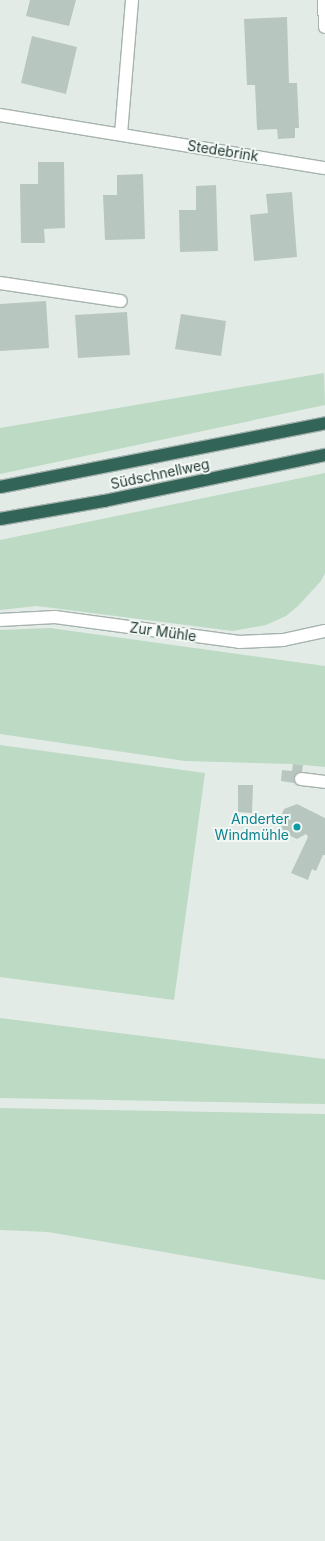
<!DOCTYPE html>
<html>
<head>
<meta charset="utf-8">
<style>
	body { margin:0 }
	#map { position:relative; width:325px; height:1541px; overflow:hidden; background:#e3ebe7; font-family:Inter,sans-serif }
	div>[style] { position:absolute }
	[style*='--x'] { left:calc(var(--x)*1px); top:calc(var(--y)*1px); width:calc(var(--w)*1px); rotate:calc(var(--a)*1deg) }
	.green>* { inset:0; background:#bddac4 }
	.building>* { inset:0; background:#b8c6c0 }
	.roads { filter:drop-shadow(1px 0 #a6b3ae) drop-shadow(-1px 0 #a6b3ae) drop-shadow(0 1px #a6b3ae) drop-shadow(0 -1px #a6b3ae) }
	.minor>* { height:12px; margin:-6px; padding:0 6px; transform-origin:6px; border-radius:6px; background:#fff }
	.highway>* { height:12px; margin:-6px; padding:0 6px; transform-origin:6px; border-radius:6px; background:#336458 }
	.dots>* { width:11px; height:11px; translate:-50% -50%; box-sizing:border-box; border:2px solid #f3f8f5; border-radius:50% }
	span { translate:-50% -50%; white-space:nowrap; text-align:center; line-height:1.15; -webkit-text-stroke:4px #f3f8f5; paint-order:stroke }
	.street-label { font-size:14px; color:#243b34 }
	.culture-label { font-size:14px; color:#0d838f }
	.right { translate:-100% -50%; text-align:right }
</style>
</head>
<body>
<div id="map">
	<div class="green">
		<i style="clip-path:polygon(324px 373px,325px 405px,0 474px,0 428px)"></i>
		<i style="clip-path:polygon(325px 473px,325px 573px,321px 581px,298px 606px,286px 616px,266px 625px,233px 631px,37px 606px,0 610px,0 540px)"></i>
		<i style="clip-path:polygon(50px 628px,325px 666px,325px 767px,293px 764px,185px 761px,0 734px,0 630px)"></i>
		<i style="clip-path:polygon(0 745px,205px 773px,174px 1000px,0 977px)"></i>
		<i style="clip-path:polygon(0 1018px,325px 1059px,325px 1104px,0 1098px)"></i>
		<i style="clip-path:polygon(0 1108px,325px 1114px,325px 1280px,48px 1232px,0 1230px)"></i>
	</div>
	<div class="building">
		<i style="clip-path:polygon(30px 0,76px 0,69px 26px,26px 16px)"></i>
		<i style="clip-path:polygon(287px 17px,289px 83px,297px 83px,299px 128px,295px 128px,295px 138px,278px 139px,277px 129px,257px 130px,255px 85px,247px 85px,244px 19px)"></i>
		<i style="clip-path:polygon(32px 36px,77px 47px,66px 94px,21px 83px)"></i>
		<i style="clip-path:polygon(38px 162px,64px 162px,65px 228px,44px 229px,45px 243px,21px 243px,20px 184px,38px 184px)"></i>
		<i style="clip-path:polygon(143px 174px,145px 239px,105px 240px,103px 195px,117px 195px,117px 175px)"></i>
		<i style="clip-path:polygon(216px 185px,218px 251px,180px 252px,179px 210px,196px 210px,196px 186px)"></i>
		<i style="clip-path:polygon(292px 192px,297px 257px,254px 261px,250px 215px,268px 213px,266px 194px)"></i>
		<i style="clip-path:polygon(46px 301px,49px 348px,0 351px,0 304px)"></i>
		<i style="clip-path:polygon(127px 312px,130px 355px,78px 358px,75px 315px)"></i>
		<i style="clip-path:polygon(181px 314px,226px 321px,221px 356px,175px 349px)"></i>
		<i style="clip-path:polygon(293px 764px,303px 765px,300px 784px,281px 781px,282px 770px,292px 771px)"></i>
		<i style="clip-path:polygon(238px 785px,253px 785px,252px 813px,238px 812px)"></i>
		<i style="clip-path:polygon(297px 804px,325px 818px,325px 855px,323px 855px,316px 871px,312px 869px,308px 880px,291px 873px,308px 837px,306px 834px,297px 839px,284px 833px,279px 821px,284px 809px)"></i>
	</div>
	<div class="roads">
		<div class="minor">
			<i style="--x:324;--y:0;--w:27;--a:88"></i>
			<i style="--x:0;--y:115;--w:329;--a:9.3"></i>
			<i style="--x:121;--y:134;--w:134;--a:-85.3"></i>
			<i style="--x:0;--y:283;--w:122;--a:8.5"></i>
			<i style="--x:0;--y:620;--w:55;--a:-3.1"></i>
			<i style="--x:55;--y:617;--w:186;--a:7.7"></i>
			<i style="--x:239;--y:642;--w:44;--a:-2.6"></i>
			<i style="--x:283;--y:640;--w:43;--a:-12.1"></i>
			<i style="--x:301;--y:779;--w:24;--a:7"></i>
		</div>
		<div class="highway">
			<i style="--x:0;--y:487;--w:331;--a:-11.1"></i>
			<i style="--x:0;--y:519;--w:106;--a:-9.8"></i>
			<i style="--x:104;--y:501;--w:226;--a:-11.8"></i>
		</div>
	</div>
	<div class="dots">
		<i style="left:297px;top:827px;background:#0f9aa8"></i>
	</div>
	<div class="street-label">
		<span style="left:223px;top:151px;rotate:9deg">Stedebrink</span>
		<span style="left:160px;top:474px;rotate:-12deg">Südschnellweg</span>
		<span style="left:163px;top:632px;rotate:8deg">Zur Mühle</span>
	</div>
	<div class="culture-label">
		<span class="right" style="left:289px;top:827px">Anderter<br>Windmühle</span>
	</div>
</div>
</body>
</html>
